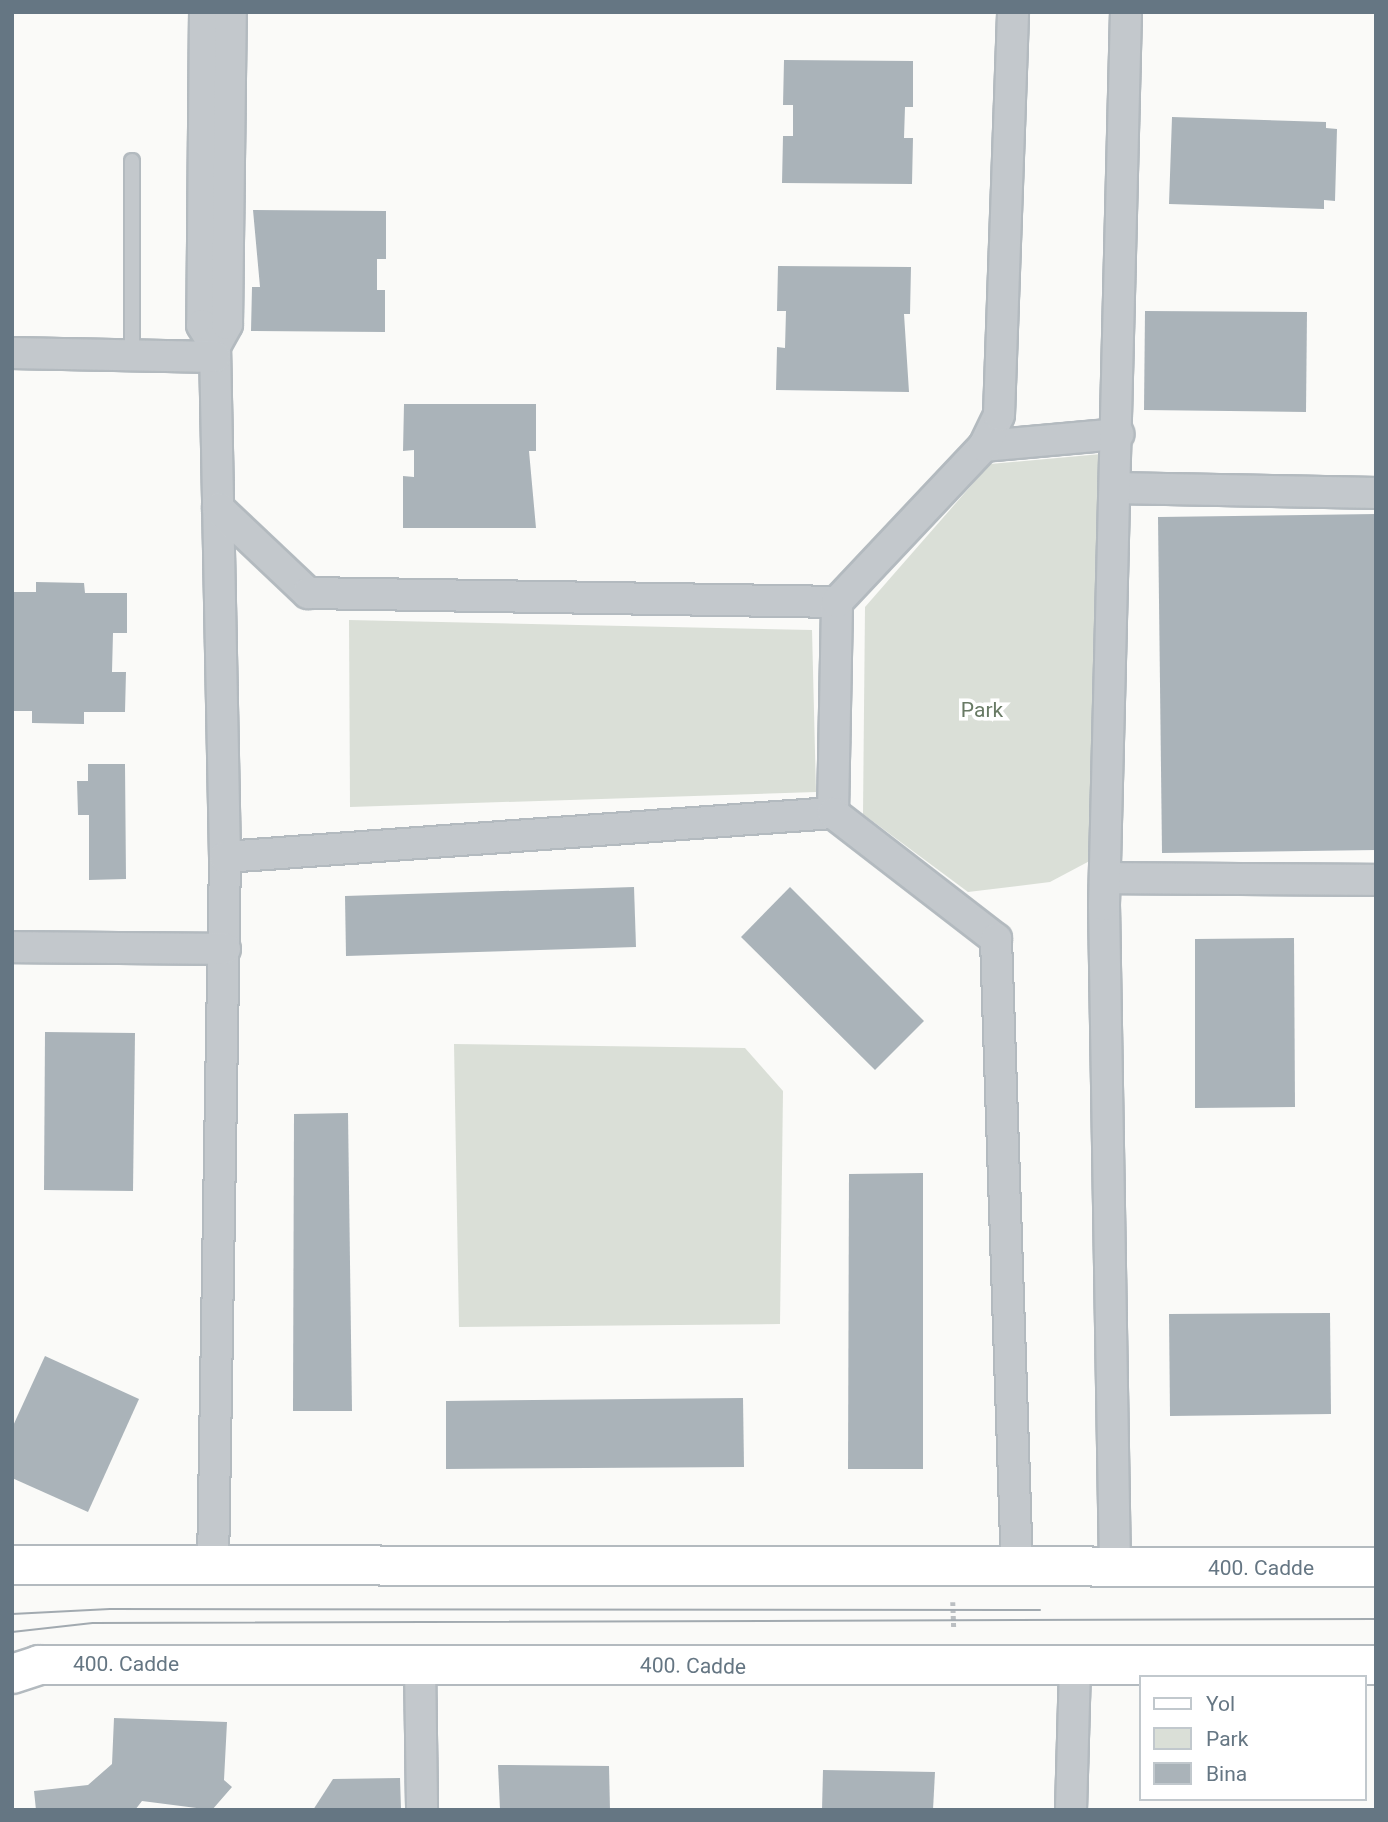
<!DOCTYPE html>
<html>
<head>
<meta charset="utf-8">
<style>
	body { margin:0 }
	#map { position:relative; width:1388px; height:1822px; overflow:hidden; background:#fafaf8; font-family:Roboto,sans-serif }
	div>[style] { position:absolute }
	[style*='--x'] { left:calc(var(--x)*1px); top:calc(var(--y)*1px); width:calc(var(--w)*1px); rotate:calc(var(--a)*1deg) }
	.green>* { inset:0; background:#dadfd7 }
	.building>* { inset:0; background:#aab3b9 }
	.path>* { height:4.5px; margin-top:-2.25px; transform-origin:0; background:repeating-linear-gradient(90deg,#bbbfc2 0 3.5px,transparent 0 7px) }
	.roads { filter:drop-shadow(2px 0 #b3babf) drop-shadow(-2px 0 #b3babf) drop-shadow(0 2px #b3babf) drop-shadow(0 -2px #b3babf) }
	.service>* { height:14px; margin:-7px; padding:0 7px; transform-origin:7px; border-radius:7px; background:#c3c8cc }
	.minor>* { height:30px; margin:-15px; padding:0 15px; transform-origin:15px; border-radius:15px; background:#c3c8cc }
	.secondary>* { height:38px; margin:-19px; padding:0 19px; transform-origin:19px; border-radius:19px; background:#fff }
	.tram>* { height:2px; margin:-1px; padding:0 1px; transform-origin:1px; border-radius:1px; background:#a2aab0 }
	span { translate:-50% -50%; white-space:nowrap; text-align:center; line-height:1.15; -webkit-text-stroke:7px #fff; paint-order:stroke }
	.park-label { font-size:21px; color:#687a64 }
	.street-label { font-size:21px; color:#657683 }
	.frame { position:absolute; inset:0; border:14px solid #657683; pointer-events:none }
	.legend { position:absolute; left:1139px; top:1675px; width:228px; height:126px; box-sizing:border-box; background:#fff; border:2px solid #c1c8cd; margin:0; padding:9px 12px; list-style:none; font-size:21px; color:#657683 }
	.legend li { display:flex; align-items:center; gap:14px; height:35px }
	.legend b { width:35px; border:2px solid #c1c8cd }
</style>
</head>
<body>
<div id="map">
	<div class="green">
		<i style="clip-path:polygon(1101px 454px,1099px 856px,1050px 882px,968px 892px,863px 814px,865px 607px,990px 464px)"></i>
		<i style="clip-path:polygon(349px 620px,812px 630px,816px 792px,350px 807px)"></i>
		<i style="clip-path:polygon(454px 1044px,745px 1048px,783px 1091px,780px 1324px,459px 1327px)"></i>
	</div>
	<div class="building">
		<i style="clip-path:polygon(784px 60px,913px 61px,913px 107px,905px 107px,904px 138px,913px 138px,912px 184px,782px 183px,783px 136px,793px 136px,793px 105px,783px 105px)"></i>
		<i style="clip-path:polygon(1172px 117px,1326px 122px,1326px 128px,1337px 129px,1335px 201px,1324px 200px,1324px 209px,1169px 204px)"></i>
		<i style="clip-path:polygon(253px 210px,386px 211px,386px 259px,377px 259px,377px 290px,385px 290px,385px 332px,251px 331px,252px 287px,260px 287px)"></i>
		<i style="clip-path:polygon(778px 266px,911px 267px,910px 314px,904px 314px,909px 392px,776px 390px,777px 347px,785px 348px,786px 311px,777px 311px)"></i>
		<i style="clip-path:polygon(1145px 311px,1307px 312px,1306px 412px,1144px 410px)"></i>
		<i style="clip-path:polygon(404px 404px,536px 404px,536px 451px,529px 451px,536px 528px,403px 528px,403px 476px,414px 477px,414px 450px,403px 451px)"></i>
		<i style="clip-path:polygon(1376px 514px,1376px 850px,1162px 853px,1158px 517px)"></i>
		<i style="clip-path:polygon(36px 582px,84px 583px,85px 593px,127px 593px,127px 633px,113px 633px,112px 672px,126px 672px,125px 712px,84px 712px,84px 724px,32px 723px,32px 711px,12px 711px,12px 592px,36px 592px)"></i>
		<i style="clip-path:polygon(88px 764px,125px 764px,126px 879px,89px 880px,89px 815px,78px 815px,77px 781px,88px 781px)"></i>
		<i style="clip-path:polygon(634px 887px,636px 947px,346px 956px,345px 896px)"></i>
		<i style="clip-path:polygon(790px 887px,924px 1021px,875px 1070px,741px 937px)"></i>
		<i style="clip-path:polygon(1294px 938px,1295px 1107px,1195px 1108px,1195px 939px)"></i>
		<i style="clip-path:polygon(45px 1032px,135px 1033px,133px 1191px,44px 1190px)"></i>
		<i style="clip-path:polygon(348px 1113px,352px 1411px,293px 1411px,294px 1114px)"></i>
		<i style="clip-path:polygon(923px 1173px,923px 1469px,848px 1469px,849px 1174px)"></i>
		<i style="clip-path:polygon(1330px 1313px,1331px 1414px,1170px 1416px,1169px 1314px)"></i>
		<i style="clip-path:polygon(45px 1356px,139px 1399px,88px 1512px,12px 1478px,12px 1428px)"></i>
		<i style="clip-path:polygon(743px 1398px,744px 1467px,446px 1469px,446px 1401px)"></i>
		<i style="clip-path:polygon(114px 1718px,227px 1722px,224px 1780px,232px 1787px,212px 1810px,142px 1801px,135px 1810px,36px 1810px,34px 1791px,88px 1785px,112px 1764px)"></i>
		<i style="clip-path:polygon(498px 1765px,609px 1766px,610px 1810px,500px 1810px)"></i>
		<i style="clip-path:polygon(823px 1770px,935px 1772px,933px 1810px,822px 1810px)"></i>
		<i style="clip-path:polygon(400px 1778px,401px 1810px,313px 1810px,333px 1779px)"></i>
	</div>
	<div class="path">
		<i style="--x:953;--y:1602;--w:26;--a:88"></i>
	</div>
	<div class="roads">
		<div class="service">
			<i style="--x:132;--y:355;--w:194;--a:-90"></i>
		</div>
		<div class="minor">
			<i style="--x:205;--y:12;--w:313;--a:90.5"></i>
			<i style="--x:202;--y:325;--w:25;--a:58"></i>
			<i style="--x:215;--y:346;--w:511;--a:88.88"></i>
			<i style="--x:225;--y:857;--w:708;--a:90.97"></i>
			<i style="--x:215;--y:346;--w:25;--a:-61"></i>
			<i style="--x:227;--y:324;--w:312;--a:-89.3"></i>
			<i style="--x:12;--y:353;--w:203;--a:1.1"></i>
			<i style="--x:984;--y:446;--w:135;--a:-5.1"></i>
			<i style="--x:1115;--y:488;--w:261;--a:1.1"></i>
			<i style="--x:218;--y:508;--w:124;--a:43.4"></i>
			<i style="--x:308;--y:593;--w:529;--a:0.97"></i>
			<i style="--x:833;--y:813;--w:211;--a:-88.9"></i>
			<i style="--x:837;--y:602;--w:214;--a:-46.7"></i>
			<i style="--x:984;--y:446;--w:34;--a:-64"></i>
			<i style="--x:999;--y:415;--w:403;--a:-88"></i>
			<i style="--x:225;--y:857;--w:610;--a:-4.14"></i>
			<i style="--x:833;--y:813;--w:206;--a:37.7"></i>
			<i style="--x:996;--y:939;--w:631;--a:88.09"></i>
			<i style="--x:1105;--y:878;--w:271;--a:0.4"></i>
			<i style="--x:12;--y:947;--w:213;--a:0.5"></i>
			<i style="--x:1115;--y:1568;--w:663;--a:-90.95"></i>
			<i style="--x:1104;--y:905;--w:893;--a:-88.59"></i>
			<i style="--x:420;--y:1663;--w:147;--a:89.2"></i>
			<i style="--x:1071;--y:1810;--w:144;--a:-88.4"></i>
		</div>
		<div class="secondary">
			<i style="--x:12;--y:1565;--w:1364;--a:0.08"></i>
			<i style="--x:12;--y:1674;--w:28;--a:-18"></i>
			<i style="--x:39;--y:1665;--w:1337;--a:0"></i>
		</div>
	</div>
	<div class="tram">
		<i style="--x:12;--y:1614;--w:98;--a:-2.9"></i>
		<i style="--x:110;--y:1609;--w:930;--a:0.06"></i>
		<i style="--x:12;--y:1632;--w:81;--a:-6.3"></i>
		<i style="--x:93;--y:1623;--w:1283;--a:-0.18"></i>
	</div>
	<div class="park-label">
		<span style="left:982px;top:710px">Park</span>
	</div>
	<div class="street-label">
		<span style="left:1261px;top:1568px">400. Cadde</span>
		<span style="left:126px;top:1664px">400. Cadde</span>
		<span style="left:693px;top:1666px;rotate:1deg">400. Cadde</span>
	</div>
	<div class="frame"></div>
	<ul class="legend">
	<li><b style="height:9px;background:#fff"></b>Yol</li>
	<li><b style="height:19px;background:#dadfd7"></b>Park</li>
	<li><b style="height:19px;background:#aab3b9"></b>Bina</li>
	</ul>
</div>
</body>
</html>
